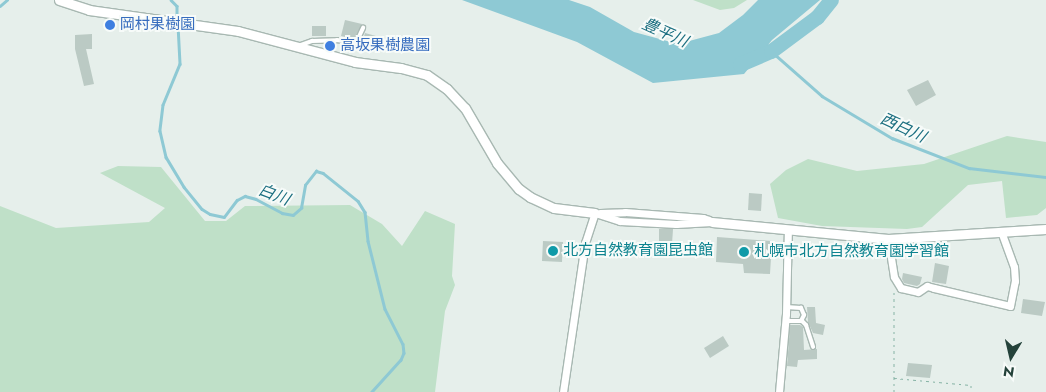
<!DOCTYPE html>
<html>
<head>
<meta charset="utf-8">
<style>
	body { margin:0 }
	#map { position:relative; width:1046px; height:392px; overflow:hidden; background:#e6efeb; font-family:Jost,"Noto Sans JP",sans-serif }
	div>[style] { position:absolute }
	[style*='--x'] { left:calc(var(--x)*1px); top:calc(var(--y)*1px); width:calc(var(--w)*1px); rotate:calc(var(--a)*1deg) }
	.green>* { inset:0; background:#bfe0c8 }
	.water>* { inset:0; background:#8ec9d4 }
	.stream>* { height:2.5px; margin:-1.25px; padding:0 1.25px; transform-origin:1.25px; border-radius:1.25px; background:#8ec9d4 }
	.river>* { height:15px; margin:-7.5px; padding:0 7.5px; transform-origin:7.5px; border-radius:7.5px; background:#8ec9d4 }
	.building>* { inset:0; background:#bbcac4 }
	.path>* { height:1px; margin-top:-0.5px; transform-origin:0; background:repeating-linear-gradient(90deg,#86b3a5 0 2.5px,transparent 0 6.5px) }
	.roads { filter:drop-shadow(1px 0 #a8b8b2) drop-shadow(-1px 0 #a8b8b2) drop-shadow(0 1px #a8b8b2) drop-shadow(0 -1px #a8b8b2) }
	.service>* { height:4px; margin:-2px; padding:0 2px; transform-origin:2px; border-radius:2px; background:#fff }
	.minor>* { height:7px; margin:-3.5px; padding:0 3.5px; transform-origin:3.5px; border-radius:3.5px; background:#fff }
	.tertiary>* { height:9px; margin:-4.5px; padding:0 4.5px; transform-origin:4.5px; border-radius:4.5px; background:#fff }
	.dots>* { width:14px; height:14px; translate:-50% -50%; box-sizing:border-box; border:2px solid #f7fbf9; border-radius:50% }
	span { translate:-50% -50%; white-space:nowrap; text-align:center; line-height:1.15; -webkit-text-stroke:4px #f7fbf9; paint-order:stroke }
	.shop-label { font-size:15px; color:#366cbe }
	.left { translate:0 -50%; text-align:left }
	.culture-label { font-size:15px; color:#0d838f }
	.water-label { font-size:16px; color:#1c6f80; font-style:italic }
	.north { position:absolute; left:986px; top:332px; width:50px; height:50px; -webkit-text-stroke:4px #f7fbf9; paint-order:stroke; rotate:189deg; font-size:14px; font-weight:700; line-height:20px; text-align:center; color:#24423a }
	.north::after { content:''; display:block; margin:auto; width:18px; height:22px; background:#24423a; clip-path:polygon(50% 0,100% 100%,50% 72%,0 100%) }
</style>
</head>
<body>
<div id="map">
	<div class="green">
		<i style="clip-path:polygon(693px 0,747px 0,734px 8px,720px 10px)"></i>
		<i style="clip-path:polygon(1007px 136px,1046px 142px,1046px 208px,1037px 215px,1006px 218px,1002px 181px,968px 185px,922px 227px,907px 229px,822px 226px,778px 218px,770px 184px,786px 170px,808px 159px,857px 171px,924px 164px)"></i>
		<i style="clip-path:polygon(118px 166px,161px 167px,205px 221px,226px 221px,245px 206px,350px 205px,382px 224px,402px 246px,425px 211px,455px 224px,452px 276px,455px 285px,445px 311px,435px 392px,0 392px,0 206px,56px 228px,149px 222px,165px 208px,100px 173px)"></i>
	</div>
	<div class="water">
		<i style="clip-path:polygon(462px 0,569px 0,590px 7px,634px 32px,678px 44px,719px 33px,743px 15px,758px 0,820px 0,772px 40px,744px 74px,653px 83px,577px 42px)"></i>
	</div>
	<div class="stream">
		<i style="--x:171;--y:0;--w:8;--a:45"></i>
		<i style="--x:177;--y:6;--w:14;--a:90"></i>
		<i style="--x:0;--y:6;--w:9;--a:-41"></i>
		<i style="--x:178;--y:25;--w:39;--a:87"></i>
		<i style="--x:180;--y:64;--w:44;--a:112.5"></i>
		<i style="--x:163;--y:105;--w:26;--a:97"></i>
		<i style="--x:160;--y:131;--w:27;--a:77"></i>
		<i style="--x:166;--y:157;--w:35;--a:59"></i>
		<i style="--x:184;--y:187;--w:28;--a:51"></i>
		<i style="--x:202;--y:209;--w:9;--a:32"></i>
		<i style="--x:210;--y:214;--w:14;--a:12"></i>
		<i style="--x:224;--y:217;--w:21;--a:-53"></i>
		<i style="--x:237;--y:200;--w:9;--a:-27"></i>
		<i style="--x:245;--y:196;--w:11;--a:15"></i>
		<i style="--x:256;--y:199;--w:30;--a:28"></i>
		<i style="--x:282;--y:213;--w:11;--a:10"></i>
		<i style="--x:293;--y:215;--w:11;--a:-41"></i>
		<i style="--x:301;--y:208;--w:23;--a:-80"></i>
		<i style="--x:305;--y:185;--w:18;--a:-52"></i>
		<i style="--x:316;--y:171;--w:7;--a:16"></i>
		<i style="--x:323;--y:173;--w:45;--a:38.7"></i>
		<i style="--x:358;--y:201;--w:13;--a:58"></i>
		<i style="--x:365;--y:212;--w:29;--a:84"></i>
		<i style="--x:368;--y:241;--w:70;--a:76"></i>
		<i style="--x:385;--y:309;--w:39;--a:63"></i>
		<i style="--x:403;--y:344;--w:9;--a:84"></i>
		<i style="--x:404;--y:353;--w:8;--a:113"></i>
		<i style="--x:401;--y:360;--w:43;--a:132.2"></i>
		<i style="--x:771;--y:51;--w:68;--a:41.4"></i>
		<i style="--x:822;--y:96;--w:82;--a:31"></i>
		<i style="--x:892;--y:138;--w:83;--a:21.3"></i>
		<i style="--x:969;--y:168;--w:78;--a:6.7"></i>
	</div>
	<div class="river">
		<i style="--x:740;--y:64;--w:34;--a:-23"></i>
		<i style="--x:771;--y:51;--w:57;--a:-36.5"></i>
		<i style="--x:817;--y:17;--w:22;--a:-51"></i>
	</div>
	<div class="building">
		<i style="clip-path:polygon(345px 20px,362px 24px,354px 39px,341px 36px)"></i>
		<i style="clip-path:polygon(312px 26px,326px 26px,326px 36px,312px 36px)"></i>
		<i style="clip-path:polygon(365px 33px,376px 36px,371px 52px,361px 48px)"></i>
		<i style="clip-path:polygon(92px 34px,92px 49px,86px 49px,94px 84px,84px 86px,75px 49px,75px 35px)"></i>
		<i style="clip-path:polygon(928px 80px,936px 95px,916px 106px,907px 90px)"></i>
		<i style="clip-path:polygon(749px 193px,762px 194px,761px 211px,748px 210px)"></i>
		<i style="clip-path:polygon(659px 229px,673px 229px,672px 244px,659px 243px)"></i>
		<i style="clip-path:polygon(717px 237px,772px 241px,770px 274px,744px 273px,743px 264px,716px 262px)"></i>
		<i style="clip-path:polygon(543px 241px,563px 242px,562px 262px,542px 261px)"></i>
		<i style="clip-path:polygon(935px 263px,949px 266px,946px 284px,932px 282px)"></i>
		<i style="clip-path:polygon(903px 273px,922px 277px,920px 284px,917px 286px,904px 283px,902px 279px)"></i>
		<i style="clip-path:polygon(1023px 299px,1045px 302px,1042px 316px,1021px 313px)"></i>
		<i style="clip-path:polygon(807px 307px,815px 307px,816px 323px,825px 325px,823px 335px,813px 333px,808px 322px)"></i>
		<i style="clip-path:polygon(790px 325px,800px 325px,803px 327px,804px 350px,817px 349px,817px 359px,798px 360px,797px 367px,787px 366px)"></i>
		<i style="clip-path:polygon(723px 336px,729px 346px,710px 358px,704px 348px)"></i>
		<i style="clip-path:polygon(908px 363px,932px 365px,930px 378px,906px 376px)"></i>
	</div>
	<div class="path">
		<i style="--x:894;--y:378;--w:77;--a:5.2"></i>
		<i style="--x:971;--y:385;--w:7;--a:90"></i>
		<i style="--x:894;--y:392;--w:100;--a:-90"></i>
	</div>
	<div class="roads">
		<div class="service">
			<i style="--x:301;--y:45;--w:12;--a:-20"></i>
			<i style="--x:312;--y:41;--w:25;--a:-2"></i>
			<i style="--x:337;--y:40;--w:19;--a:9"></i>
			<i style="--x:356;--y:43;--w:17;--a:-65"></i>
			<i style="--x:786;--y:321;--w:15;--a:0"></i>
			<i style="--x:801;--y:321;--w:7;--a:-63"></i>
			<i style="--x:804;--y:315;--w:8;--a:-113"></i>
			<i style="--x:801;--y:308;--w:15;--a:-176"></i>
			<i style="--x:802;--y:321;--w:6;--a:45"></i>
			<i style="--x:806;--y:325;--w:23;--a:72"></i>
		</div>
		<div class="minor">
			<i style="--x:595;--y:213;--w:26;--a:18"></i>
			<i style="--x:620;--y:221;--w:56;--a:3.1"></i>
			<i style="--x:676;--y:224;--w:36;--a:-3"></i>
			<i style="--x:600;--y:213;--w:25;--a:-2"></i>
			<i style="--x:625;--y:212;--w:78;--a:4.4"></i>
			<i style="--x:703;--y:218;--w:6;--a:18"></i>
			<i style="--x:888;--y:239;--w:38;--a:81"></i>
			<i style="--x:894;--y:277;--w:13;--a:58"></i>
			<i style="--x:901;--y:288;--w:17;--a:13"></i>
			<i style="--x:918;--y:292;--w:11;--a:-34"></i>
			<i style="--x:927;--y:286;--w:7;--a:16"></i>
			<i style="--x:934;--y:288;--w:78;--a:13.3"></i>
			<i style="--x:1010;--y:306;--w:25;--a:-79"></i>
			<i style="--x:1015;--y:281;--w:14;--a:-94"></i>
			<i style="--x:1014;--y:267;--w:37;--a:-110"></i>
			<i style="--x:563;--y:392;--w:151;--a:-81.6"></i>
			<i style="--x:585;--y:243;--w:32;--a:-72"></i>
			<i style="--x:779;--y:392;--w:78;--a:-84.9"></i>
			<i style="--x:786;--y:314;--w:85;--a:-88.7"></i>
		</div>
		<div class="tertiary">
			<i style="--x:59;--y:0;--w:32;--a:18"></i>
			<i style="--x:89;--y:10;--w:150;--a:8"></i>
			<i style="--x:238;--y:31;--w:121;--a:14.8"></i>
			<i style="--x:355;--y:62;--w:46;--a:7.4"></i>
			<i style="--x:401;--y:68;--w:27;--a:15"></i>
			<i style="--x:427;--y:75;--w:24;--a:35"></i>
			<i style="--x:447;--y:89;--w:26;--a:47"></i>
			<i style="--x:465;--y:108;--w:64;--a:59.8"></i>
			<i style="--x:497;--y:163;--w:34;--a:50"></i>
			<i style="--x:519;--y:189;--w:14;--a:36"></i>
			<i style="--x:530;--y:197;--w:26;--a:25"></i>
			<i style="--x:554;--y:208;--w:41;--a:7"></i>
			<i style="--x:712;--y:222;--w:177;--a:5.5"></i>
			<i style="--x:888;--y:239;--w:158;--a:-3.6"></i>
		</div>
	</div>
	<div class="dots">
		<i style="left:110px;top:25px;background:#3f7fe0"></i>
		<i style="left:330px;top:46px;background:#3f7fe0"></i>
		<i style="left:553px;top:251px;background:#0f9aa8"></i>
		<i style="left:744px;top:252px;background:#0f9aa8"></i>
	</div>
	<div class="shop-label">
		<span class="left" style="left:120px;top:25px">岡村果樹園</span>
		<span class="left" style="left:340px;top:46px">高坂果樹農園</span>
	</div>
	<div class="culture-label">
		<span class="left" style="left:563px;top:251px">北方自然教育園昆虫館</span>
		<span class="left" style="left:754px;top:252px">札幌市北方自然教育園学習館</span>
	</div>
	<div class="water-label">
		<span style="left:665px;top:33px;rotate:24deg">豊平川</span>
		<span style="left:903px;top:128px;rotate:25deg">西白川</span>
		<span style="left:274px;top:195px;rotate:21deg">白川</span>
	</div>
	<div class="north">N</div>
</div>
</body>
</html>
